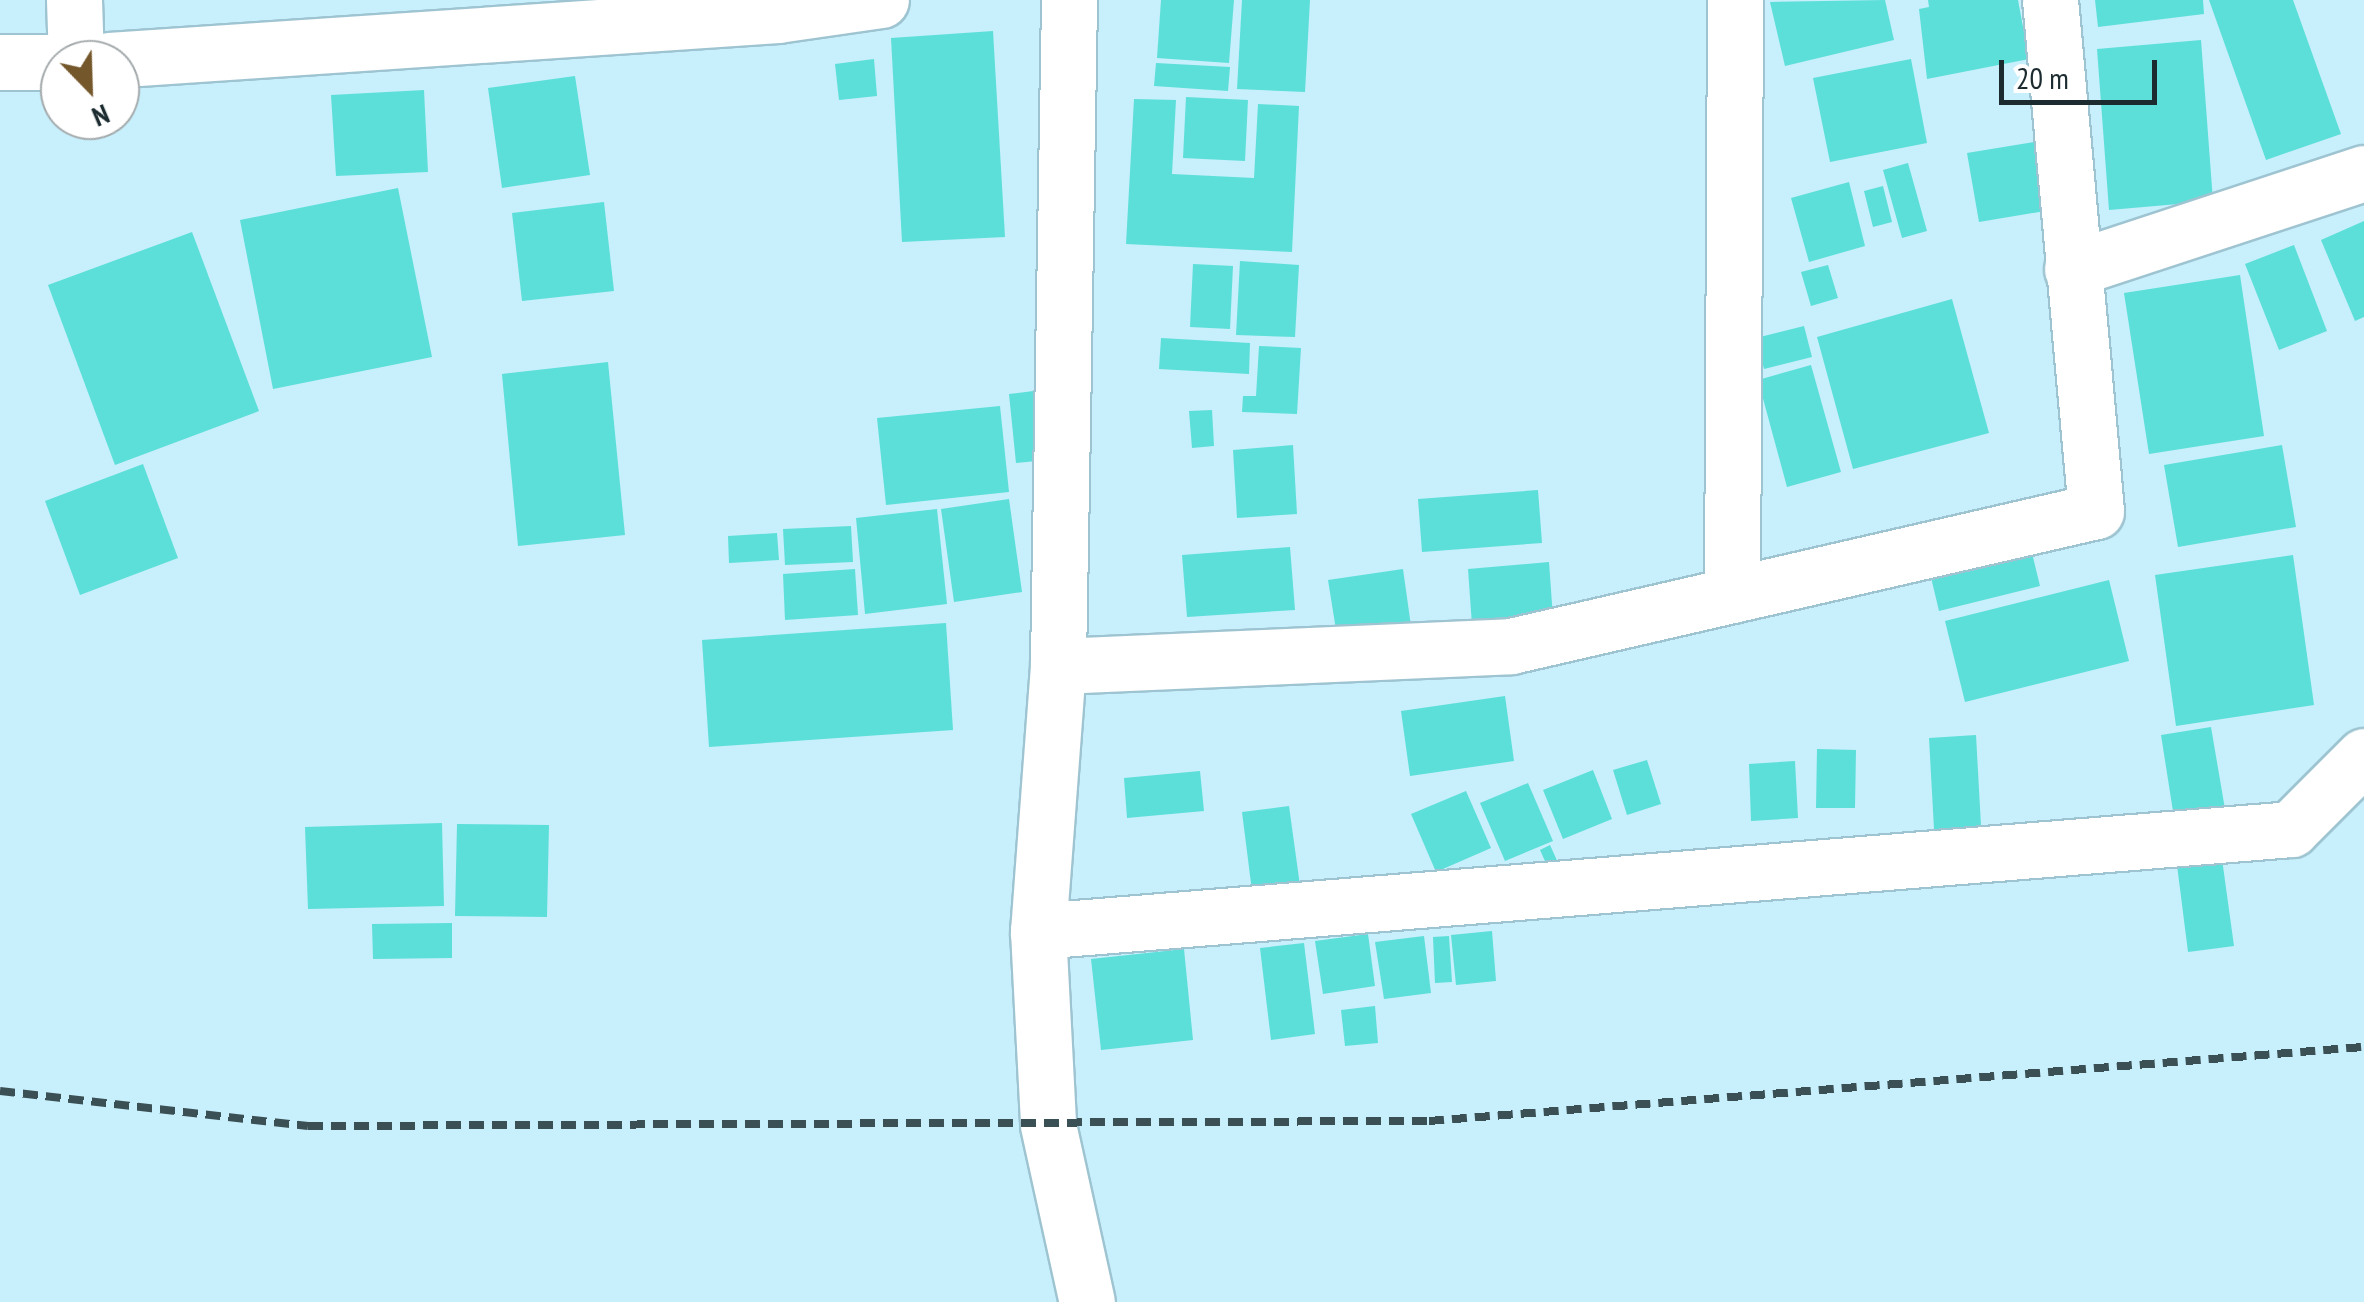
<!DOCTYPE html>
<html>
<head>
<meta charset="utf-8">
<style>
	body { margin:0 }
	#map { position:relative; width:2364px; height:1302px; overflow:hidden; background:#c7effc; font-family:"PT Sans Narrow",sans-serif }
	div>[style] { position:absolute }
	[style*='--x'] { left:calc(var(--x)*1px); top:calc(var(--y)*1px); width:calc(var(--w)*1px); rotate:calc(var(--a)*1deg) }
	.building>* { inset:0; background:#5cdfd8 }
	.roads { filter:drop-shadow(2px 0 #9ec4d1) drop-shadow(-2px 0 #9ec4d1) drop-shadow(0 2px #9ec4d1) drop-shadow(0 -2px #9ec4d1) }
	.street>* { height:55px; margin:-27.5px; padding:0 27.5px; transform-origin:27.5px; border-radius:27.5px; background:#fff }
	.rail>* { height:8px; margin-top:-4px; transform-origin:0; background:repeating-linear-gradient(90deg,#3b5055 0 15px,transparent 0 23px) }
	span { translate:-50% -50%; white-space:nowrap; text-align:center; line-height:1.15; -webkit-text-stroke:9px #fff; paint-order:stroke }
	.north { position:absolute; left:40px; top:40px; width:100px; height:100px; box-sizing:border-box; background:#fff; border:2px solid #a4aaac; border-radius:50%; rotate:157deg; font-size:28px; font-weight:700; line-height:40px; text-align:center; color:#1b2b2f }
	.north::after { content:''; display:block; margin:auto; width:35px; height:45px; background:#75572c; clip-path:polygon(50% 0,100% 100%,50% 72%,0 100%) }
	.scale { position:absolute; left:1999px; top:60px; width:158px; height:45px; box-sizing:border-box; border:5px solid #1b2b2f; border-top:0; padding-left:12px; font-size:30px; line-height:35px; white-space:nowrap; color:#1b2b2f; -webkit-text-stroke:8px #fff; paint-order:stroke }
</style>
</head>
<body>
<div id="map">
	<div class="building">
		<i style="clip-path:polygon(1161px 0,1234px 0,1229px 63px,1157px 58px)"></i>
		<i style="clip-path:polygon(1242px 0,1310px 0,1305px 92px,1237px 89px)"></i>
		<i style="clip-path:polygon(1885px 0,1894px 40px,1785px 66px,1770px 2px)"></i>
		<i style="clip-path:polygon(1928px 0,2018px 0,2029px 59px,1927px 79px,1919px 9px,1929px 7px)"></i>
		<i style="clip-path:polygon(2095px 0,2203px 0,2204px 14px,2098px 27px)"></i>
		<i style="clip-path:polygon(2209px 0,2293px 0,2341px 134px,2266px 160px)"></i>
		<i style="clip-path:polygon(993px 31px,1005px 237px,902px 242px,891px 38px)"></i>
		<i style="clip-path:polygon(2201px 40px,2213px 201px,2109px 210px,2097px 49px)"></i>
		<i style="clip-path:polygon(874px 59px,877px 96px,839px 100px,835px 64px)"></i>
		<i style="clip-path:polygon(1911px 59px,1927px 143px,1830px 162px,1813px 78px)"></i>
		<i style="clip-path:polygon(1156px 63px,1230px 67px,1228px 91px,1154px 86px)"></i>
		<i style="clip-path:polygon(575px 76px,590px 175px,502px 188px,488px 88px)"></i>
		<i style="clip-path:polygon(424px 90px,428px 172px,336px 176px,331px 95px)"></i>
		<i style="clip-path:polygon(1186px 97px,1248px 100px,1245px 161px,1183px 158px)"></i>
		<i style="clip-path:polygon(1134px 99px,1176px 100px,1172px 174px,1254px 178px,1258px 104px,1299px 106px,1292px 252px,1126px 244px)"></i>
		<i style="clip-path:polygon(2040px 141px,2051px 210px,1979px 222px,1967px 153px)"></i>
		<i style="clip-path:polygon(1908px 163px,1927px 231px,1902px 238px,1883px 170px)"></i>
		<i style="clip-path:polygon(1849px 182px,1865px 246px,1809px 262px,1791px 198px)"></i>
		<i style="clip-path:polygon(1883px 186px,1892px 222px,1873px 227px,1864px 191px)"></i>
		<i style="clip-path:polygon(398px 188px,432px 357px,273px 389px,240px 220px)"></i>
		<i style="clip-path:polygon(604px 202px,614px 291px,522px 301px,512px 213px)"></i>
		<i style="clip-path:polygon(2364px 221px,2364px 317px,2355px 321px,2321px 240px)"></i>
		<i style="clip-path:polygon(192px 232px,259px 411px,115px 465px,48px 285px)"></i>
		<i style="clip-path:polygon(2294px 245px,2327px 331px,2279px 350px,2245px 264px)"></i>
		<i style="clip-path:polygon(1240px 261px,1299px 265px,1295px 337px,1236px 335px)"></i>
		<i style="clip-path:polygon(1193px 264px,1233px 266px,1230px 329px,1190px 327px)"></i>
		<i style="clip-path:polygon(1828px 265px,1838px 298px,1811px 306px,1801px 272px)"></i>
		<i style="clip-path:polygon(2240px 275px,2264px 436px,2149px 454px,2124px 293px)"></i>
		<i style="clip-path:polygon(1952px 299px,1989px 433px,1853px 469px,1817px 337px)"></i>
		<i style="clip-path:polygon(1804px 326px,1812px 357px,1764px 369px,1756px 338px)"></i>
		<i style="clip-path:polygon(1161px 338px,1250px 343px,1249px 374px,1159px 369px)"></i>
		<i style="clip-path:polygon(1259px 346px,1301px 348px,1297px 414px,1242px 412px,1243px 396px,1256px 396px)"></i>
		<i style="clip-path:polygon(608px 362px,625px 535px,518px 546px,502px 374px)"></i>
		<i style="clip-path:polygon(1811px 365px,1841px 472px,1787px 487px,1758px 380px)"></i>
		<i style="clip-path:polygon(1041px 390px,1047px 460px,1016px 463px,1009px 394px)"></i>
		<i style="clip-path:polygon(1000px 406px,1009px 492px,886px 505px,877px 418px)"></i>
		<i style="clip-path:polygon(1212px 410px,1214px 446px,1192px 448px,1189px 411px)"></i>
		<i style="clip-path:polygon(1293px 445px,1297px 514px,1237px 518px,1233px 450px)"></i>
		<i style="clip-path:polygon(2282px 445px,2296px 527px,2178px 547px,2164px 465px)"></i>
		<i style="clip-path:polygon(143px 464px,178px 558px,80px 595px,45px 501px)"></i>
		<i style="clip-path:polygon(1538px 490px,1542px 543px,1422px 552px,1418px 499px)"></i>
		<i style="clip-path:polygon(1009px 499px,1022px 592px,954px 602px,941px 509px)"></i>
		<i style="clip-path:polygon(937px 509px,947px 604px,865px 614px,856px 518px)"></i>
		<i style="clip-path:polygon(2025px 524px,2040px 586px,1939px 611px,1924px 548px)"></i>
		<i style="clip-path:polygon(851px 526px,853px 562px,785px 565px,783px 529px)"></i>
		<i style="clip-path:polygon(777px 533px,779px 560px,729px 563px,728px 536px)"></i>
		<i style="clip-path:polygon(1290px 547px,1295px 610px,1187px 617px,1182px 555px)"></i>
		<i style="clip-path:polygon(2293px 555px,2314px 705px,2176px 726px,2155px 575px)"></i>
		<i style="clip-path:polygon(1549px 562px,1553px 618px,1472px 625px,1468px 569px)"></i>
		<i style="clip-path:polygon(855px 569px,858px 615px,785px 620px,783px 574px)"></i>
		<i style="clip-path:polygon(1403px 569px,1411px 626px,1337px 636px,1328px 580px)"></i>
		<i style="clip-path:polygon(2109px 580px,2129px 661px,1965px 702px,1945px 621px)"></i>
		<i style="clip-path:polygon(946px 623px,953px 730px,709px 747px,702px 640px)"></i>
		<i style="clip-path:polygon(1505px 696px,1514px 761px,1410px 776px,1401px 711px)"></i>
		<i style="clip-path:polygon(2211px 727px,2226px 815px,2175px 824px,2161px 735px)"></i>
		<i style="clip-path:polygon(1976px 735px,1982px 844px,1935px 847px,1929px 738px)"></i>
		<i style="clip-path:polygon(1817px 749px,1856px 750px,1855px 808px,1816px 808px)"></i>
		<i style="clip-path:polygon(1647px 760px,1661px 804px,1627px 815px,1613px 770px)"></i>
		<i style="clip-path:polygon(1795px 761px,1798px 818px,1751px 821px,1749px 764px)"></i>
		<i style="clip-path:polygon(1593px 770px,1612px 819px,1563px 839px,1543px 790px)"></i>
		<i style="clip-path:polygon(1200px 771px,1204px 811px,1127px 818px,1124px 778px)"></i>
		<i style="clip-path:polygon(1528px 783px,1553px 841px,1505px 861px,1480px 803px)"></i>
		<i style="clip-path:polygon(1466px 791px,1491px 848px,1436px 872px,1411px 814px)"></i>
		<i style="clip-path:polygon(1289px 806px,1301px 893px,1253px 899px,1242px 812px)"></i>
		<i style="clip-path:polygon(442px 823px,444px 906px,308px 909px,305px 827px)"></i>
		<i style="clip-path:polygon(457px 824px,549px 825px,547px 917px,455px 916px)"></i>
		<i style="clip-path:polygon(1550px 845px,1559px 865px,1549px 870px,1540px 850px)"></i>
		<i style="clip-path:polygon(2222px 859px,2234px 946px,2188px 952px,2177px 865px)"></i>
		<i style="clip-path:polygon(452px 923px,452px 958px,373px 959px,372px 924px)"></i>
		<i style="clip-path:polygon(1492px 931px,1496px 981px,1456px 985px,1451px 935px)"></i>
		<i style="clip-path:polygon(1368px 934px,1375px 986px,1323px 994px,1315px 941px)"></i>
		<i style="clip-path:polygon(1424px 936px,1431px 993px,1384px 999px,1375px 942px)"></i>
		<i style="clip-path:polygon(1449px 936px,1452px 982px,1435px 983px,1433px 937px)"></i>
		<i style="clip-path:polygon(1304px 943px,1315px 1034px,1271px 1040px,1260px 948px)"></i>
		<i style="clip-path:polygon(1184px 949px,1193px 1040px,1101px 1050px,1091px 959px)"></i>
		<i style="clip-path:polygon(1375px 1006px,1378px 1043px,1345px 1046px,1341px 1010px)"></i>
	</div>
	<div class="roads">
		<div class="street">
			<i style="--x:74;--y:0;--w:60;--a:88.1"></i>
			<i style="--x:1069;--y:0;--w:666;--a:90.95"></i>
			<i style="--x:1058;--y:666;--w:266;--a:94.3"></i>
			<i style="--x:1038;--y:931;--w:1257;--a:-4.65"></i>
			<i style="--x:2291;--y:829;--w:103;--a:-45"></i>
			<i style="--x:109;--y:60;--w:670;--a:-3.85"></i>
			<i style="--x:777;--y:15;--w:105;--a:-8.2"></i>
			<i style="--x:0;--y:62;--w:60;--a:0"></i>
			<i style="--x:2072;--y:269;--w:307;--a:-18.2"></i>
			<i style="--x:1732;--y:595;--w:595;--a:-89.71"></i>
			<i style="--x:1058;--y:666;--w:453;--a:-2.5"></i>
			<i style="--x:1511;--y:646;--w:600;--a:-12.99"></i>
			<i style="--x:2096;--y:511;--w:513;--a:-95.14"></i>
			<i style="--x:1038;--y:931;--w:194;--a:87"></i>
			<i style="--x:1048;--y:1125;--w:181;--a:77.6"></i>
		</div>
	</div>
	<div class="rail">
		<i style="--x:0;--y:1091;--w:310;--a:6.5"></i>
		<i style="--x:308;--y:1126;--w:1121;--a:-0.26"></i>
		<i style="--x:1429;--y:1121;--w:938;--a:-4.53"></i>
	</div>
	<div class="north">N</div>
	<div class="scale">20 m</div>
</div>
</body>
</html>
